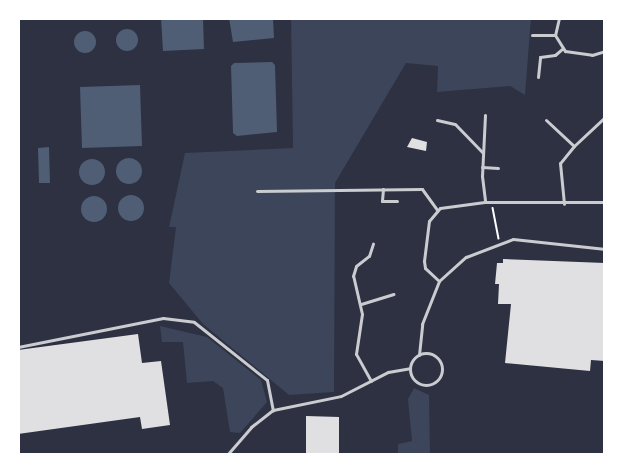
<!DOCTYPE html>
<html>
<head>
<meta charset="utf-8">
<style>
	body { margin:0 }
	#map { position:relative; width:623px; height:473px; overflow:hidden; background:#2d3142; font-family:"Sofia Sans Condensed",sans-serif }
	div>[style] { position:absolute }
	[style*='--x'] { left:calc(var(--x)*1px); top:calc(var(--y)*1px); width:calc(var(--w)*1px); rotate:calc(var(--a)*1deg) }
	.green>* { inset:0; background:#3c4559 }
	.water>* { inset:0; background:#4f5d75 }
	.round { border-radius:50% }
	.building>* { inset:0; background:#e0e0e3 }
	.path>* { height:1.5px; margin:-0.75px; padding:0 0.75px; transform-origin:0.75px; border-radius:0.75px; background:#fff }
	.minor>* { height:3px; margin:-1.5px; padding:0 1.5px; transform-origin:1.5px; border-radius:1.5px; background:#caccd0 }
	.minor>.ring { margin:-1.5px; padding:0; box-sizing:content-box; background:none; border:3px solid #caccd0; border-radius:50% }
	span { translate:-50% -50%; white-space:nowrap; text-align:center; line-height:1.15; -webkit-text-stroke:5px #fff; paint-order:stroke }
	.frame { position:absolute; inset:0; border:20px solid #fff; pointer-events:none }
</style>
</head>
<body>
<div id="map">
	<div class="green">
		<i style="clip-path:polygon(291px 18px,531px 18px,525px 95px,510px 86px,437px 92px,438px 66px,406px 63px,335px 183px,334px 392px,289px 395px,203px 324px,169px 283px,176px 227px,169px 227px,185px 153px,293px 148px)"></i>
		<i style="clip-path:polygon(160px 326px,207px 337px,261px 380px,267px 402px,240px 433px,230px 432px,223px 388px,213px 381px,187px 383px,183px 342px,162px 342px)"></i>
		<i style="clip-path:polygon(414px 388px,429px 395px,430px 455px,398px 455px,398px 444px,412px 441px,408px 399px)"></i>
	</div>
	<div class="water">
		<i style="clip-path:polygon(161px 18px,203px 18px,204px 49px,163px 51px)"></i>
		<i style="clip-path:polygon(229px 18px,273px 18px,274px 38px,233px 42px)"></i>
		<i class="round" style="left:116px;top:29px;width:22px;height:22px"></i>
		<i class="round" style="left:74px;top:31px;width:22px;height:22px"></i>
		<i style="clip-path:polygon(272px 62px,275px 65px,277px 132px,237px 136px,233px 133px,231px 66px,234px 63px)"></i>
		<i style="clip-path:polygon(140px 85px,142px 146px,82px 148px,80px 87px)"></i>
		<i style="clip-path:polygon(49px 147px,50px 183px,39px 183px,38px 148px)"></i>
		<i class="round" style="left:116px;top:158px;width:26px;height:26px"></i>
		<i class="round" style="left:79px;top:159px;width:26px;height:26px"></i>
		<i class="round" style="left:118px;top:195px;width:26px;height:26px"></i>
		<i class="round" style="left:81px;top:196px;width:26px;height:26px"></i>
	</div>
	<div class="building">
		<i style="clip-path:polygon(412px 138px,427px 142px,426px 151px,407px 147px)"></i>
		<i style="clip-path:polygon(503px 259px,605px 263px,605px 361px,591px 360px,590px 371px,505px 363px,511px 304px,498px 304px,499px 284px,495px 284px,497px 263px,503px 263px)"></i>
		<i style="clip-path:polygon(138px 334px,142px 363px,161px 361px,170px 425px,142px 429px,140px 417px,18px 434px,18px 350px)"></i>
		<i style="clip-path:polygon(306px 416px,339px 417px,339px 455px,306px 455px)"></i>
	</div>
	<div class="path">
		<i style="--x:493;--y:208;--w:31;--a:79"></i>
	</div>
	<div class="minor">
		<i style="--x:559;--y:18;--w:17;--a:103"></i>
		<i style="--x:555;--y:35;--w:19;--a:58"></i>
		<i style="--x:565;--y:51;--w:27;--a:8"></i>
		<i style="--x:592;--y:55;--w:14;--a:-17"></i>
		<i style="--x:532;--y:35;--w:22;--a:0"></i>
		<i style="--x:538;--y:77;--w:20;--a:-84"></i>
		<i style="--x:540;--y:57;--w:15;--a:-8"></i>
		<i style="--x:555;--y:55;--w:9;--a:-41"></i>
		<i style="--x:485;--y:115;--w:61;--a:92.8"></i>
		<i style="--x:482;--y:176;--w:26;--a:83"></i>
		<i style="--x:437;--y:120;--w:18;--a:13"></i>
		<i style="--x:455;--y:124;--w:39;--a:46"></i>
		<i style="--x:546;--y:120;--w:38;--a:43"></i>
		<i style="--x:574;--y:146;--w:22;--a:129"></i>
		<i style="--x:560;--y:163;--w:41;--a:84.4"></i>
		<i style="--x:574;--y:146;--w:42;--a:-43.1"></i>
		<i style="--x:482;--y:167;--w:16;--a:4"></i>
		<i style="--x:383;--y:189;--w:12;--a:95"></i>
		<i style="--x:382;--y:201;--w:15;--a:0"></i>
		<i style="--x:257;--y:191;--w:165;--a:-0.7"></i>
		<i style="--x:422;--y:189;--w:26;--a:54"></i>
		<i style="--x:439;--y:281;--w:19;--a:-137"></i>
		<i style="--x:425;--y:268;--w:7;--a:-98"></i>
		<i style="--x:424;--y:261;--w:40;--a:-82.9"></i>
		<i style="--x:429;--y:221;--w:17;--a:-50"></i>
		<i style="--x:440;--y:208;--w:45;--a:-7.6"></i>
		<i style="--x:485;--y:202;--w:120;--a:0"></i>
		<i style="--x:361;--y:304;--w:34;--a:-17"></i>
		<i style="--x:18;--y:347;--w:148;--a:-11.3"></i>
		<i style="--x:163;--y:318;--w:31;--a:7"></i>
		<i style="--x:194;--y:322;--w:93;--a:38.5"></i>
		<i style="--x:267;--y:380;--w:31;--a:79"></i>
		<i class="ring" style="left:410px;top:353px;width:29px;height:29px"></i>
		<i style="--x:419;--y:355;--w:31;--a:-84"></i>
		<i style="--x:422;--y:324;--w:46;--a:-68.4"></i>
		<i style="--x:439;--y:281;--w:36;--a:-42"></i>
		<i style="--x:466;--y:257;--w:50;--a:-21"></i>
		<i style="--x:513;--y:239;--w:93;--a:6.2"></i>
		<i style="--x:371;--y:381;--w:31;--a:-119"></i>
		<i style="--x:356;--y:354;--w:40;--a:-81.5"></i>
		<i style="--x:362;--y:314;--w:39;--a:-103"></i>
		<i style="--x:353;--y:276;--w:10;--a:-73"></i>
		<i style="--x:356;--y:266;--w:16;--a:-38"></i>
		<i style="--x:369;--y:256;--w:13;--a:-72"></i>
		<i style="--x:227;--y:455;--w:37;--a:-49"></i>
		<i style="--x:251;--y:427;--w:28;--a:-38"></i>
		<i style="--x:273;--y:410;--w:69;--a:-11.6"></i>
		<i style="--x:341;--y:396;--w:53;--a:-27.1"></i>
		<i style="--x:388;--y:372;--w:22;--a:-10"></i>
	</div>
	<div class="frame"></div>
</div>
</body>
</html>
